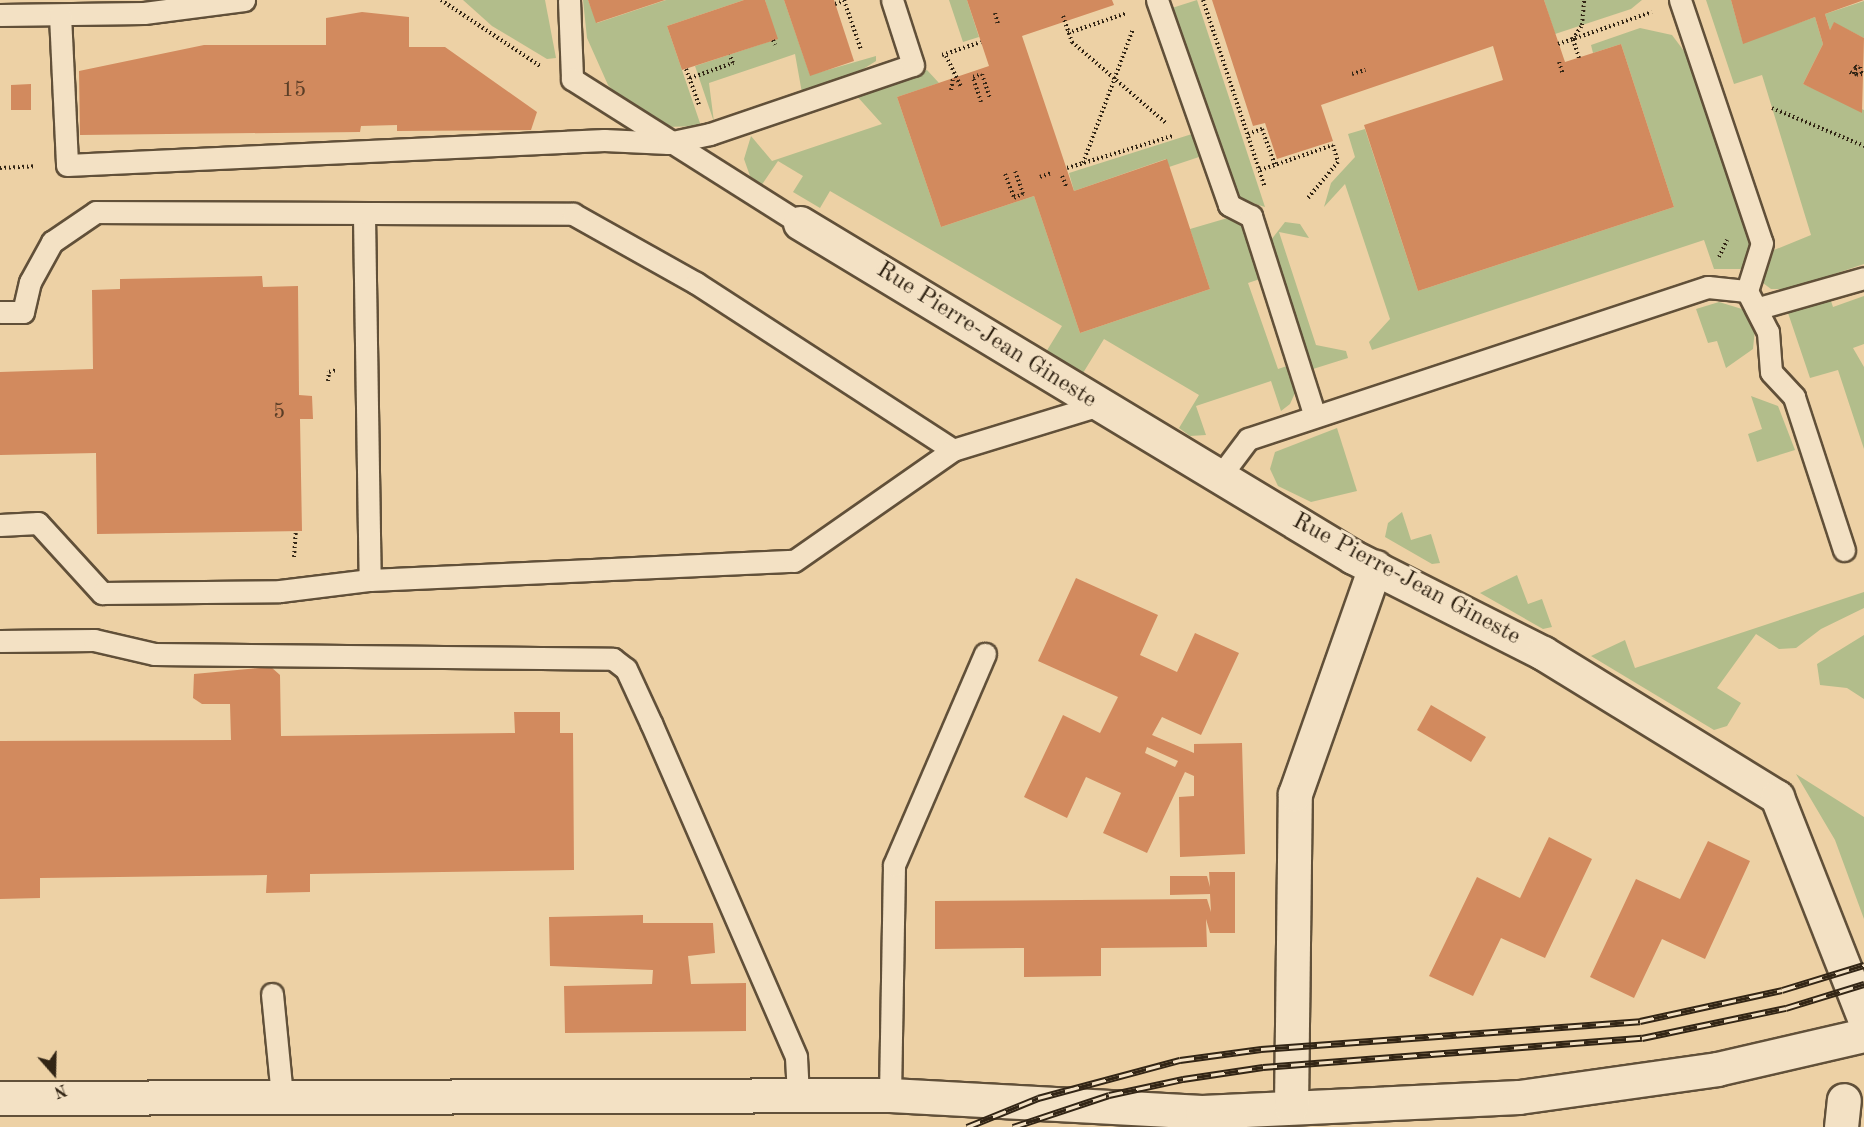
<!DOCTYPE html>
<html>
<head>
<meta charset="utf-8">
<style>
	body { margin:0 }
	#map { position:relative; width:1864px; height:1127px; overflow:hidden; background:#edd1a5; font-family:"Old Standard TT",serif }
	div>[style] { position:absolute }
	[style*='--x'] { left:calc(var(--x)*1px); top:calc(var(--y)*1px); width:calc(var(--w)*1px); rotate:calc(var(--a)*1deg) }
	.green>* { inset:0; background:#b2bd8b }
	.building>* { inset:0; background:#d28a5e }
	.path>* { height:4px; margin-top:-2px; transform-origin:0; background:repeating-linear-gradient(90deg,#322515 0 1.5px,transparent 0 4.5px) }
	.roads { filter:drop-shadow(2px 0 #615039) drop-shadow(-2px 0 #615039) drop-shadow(0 2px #615039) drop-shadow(0 -2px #615039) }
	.service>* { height:21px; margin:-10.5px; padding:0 10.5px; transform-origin:10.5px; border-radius:10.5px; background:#f3e1c4 }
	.minor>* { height:33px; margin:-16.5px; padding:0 16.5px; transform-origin:16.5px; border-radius:16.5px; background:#f3e1c4 }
	.rail>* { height:7px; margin-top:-3.5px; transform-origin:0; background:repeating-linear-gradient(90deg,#f3e1c4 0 14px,#322515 0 28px); box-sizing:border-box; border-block:2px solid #322515 }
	span { translate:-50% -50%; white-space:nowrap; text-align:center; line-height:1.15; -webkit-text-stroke:6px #f3e1c4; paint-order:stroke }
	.number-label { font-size:21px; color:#5a3e27 }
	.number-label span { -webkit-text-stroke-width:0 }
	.street-label { font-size:24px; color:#322515 }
	.north { position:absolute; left:24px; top:1043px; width:60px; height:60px; -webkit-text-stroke:4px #f3e1c4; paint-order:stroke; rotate:160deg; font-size:16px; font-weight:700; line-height:24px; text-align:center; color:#322515 }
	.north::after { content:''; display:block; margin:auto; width:21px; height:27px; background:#322515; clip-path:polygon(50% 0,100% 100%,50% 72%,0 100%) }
</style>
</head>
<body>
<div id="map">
	<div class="green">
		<i style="clip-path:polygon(463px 0,545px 0,556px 58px,547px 59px,492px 26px)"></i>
		<i style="clip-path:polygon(583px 0,588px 0,597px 23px,666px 0,744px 0,667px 26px,701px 126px,666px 127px,628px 107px,608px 85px,587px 38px)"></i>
		<i style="clip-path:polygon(765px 0,784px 0,810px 75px,876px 56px,876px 61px,849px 78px,802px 93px,795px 54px,709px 83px,714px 122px,695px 66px,777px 39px)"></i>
		<i style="clip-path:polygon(949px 0,967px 0,979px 37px,963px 42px)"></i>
		<i style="clip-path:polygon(1197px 0,1265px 207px,1237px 198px,1232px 190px,1172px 8px)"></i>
		<i style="clip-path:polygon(1544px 0,1642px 0,1631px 9px,1555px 34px)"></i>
		<i style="clip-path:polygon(1706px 0,1731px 0,1743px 43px,1815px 17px,1823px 44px,1803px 84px,1864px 110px,1864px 264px,1790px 289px,1771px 289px,1763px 283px,1774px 250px,1811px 235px,1762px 75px,1734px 84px)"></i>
		<i style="clip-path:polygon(1864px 1px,1864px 38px,1834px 23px,1830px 30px,1825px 14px)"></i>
		<i style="clip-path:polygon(1640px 28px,1672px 35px,1693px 63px,1752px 244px,1745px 269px,1714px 269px,1704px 240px,1372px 350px,1369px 342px,1390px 319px,1345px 184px,1324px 207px,1331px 183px,1355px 157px,1348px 134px,1365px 129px,1418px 291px,1674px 207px,1621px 44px,1593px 53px,1591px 45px)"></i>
		<i style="clip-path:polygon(927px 70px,939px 83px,897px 97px,941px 227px,1034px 196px,1080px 333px,1210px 289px,1190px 229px,1231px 217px,1245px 230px,1260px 279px,1248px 283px,1278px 369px,1290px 365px,1295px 393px,1290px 404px,1281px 411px,1271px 381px,1196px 406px,1206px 435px,1190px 436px,1179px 428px,1199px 395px,1104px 339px,1083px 373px,1046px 352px,1062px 326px,830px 191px,820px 208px,793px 192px,803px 176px,778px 161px,761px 186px,750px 176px,744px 159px,751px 136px,772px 161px,882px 124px,855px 94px)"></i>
		<i style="clip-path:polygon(1192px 134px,1199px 157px,1169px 167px,1166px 159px,1074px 191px,1069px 173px)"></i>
		<i style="clip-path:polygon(1285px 222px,1300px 224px,1309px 238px,1279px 232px,1316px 345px,1346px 351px,1348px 358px,1313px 369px,1271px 240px)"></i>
		<i style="clip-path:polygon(1864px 296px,1864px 344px,1853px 348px,1864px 367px,1864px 449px,1838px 370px,1810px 378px,1788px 313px,1830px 298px,1833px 307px)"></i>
		<i style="clip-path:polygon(1719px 302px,1742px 309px,1755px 329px,1753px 349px,1726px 368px,1717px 341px,1708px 343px,1696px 309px)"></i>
		<i style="clip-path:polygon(1751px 396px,1778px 406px,1795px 450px,1757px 462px,1748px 434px,1762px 429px)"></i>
		<i style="clip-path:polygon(1337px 428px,1357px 491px,1311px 502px,1278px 486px,1270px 469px,1275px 452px)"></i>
		<i style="clip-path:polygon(1402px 512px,1411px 540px,1431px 534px,1440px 563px,1432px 564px,1385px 537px,1388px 523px)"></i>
		<i style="clip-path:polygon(1517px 575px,1528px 604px,1542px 599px,1552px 627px,1543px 629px,1480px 593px)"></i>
		<i style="clip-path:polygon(1864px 592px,1864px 608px,1821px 629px,1796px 648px,1779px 649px,1756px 634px,1717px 688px,1741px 703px,1727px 726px,1714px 730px,1591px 656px,1625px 640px,1635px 668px)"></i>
		<i style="clip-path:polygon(1864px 635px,1864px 699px,1847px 688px,1820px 685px,1817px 664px)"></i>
		<i style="clip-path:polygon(1796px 774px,1864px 817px,1864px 919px,1835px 840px)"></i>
	</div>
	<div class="building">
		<i style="clip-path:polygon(588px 0,665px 0,596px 23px)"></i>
		<i style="clip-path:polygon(744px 0,765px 0,778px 39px,682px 70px,667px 26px)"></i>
		<i style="clip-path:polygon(784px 0,834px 0,854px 61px,810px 76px)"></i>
		<i style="clip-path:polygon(967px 0,1112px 0,1114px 5px,1022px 36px,1056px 137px,1074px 191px,1167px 159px,1210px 289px,1080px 333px,1034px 196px,941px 227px,897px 97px,989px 66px)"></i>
		<i style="clip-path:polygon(1212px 0,1544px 0,1565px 62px,1621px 44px,1674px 207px,1418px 291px,1364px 125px,1503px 80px,1493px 46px,1321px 105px,1333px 141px,1277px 159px,1265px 123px,1253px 126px)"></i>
		<i style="clip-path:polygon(1731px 0,1864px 0,1825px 14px,1830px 30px,1834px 22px,1864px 38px,1862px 113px,1803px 84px,1823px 44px,1815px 17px,1743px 44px)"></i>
		<i style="clip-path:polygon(362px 12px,409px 17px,409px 47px,445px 47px,537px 112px,531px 130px,397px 131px,397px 125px,361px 126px,360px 132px,80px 135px,79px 71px,204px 45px,326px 45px,326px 18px)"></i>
		<i style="clip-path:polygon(31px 84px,31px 110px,11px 110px,11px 85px)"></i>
		<i style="clip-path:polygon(262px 276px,263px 287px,298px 286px,299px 395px,312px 396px,313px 419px,300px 419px,302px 531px,97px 534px,96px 453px,0 455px,0 372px,93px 369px,92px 290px,120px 289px,120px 279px)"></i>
		<i style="clip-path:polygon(evenodd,1076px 578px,1158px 615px,1140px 655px,1177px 672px,1195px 633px,1239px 653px,1201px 735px,1162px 717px,1152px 735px,1194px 753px,1194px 744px,1242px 743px,1245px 854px,1180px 857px,1179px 797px,1194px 796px,1194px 776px,1185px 772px,1147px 853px,1103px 833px,1121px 793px,1086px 777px,1067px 818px,1024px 797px,1063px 715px,1100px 733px,1118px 697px,1038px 661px,1076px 578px,1147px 747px,1178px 761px,1175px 767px,1145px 753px,1147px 747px)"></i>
		<i style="clip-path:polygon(271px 667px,280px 675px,281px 736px,515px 733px,514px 712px,560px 712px,560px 733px,573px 733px,574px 870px,310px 874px,310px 892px,266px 893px,267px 875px,40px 878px,40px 898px,0 899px,0 741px,231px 740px,230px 704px,202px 704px,193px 698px,194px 674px)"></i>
		<i style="clip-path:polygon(1431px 705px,1486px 737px,1471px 762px,1417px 730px)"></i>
		<i style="clip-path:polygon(1549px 837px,1592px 859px,1545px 958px,1501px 938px,1473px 996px,1429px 976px,1477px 877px,1520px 898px)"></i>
		<i style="clip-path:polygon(1708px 841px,1750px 861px,1705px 959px,1662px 939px,1634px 998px,1590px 977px,1636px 879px,1680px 899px)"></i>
		<i style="clip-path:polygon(1209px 872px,1235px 872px,1235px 933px,1210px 933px,1206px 919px,1207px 947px,1101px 948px,1101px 976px,1024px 977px,1024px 948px,935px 949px,935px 901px,1207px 899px,1211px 912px,1210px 894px,1170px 895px,1170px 876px,1207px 876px,1210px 887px)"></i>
		<i style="clip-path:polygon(643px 915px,643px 923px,713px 923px,715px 953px,688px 956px,691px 984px,746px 983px,746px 1031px,565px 1033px,564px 986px,652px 984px,653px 970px,550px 966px,549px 917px)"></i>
	</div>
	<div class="path">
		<i style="--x:441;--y:0;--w:119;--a:33.7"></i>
		<i style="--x:844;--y:0;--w:53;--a:71.2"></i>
		<i style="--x:1203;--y:0;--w:197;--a:71.7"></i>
		<i style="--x:835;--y:4;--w:9;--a:-18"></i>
		<i style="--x:995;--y:13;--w:11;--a:75"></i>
		<i style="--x:1063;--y:16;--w:28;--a:71"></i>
		<i style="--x:1072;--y:42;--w:124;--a:40.8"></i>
		<i style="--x:1068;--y:33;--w:62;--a:-18.7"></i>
		<i style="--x:773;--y:40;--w:5;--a:68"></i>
		<i style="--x:1558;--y:44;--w:99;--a:-18.8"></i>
		<i style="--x:942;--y:55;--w:41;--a:-18.4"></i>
		<i style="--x:946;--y:56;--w:34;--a:64"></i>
		<i style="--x:1579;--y:58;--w:20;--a:-108"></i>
		<i style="--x:1573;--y:39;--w:17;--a:-57"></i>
		<i style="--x:1582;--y:25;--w:25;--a:-85"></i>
		<i style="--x:1559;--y:62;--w:13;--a:72"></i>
		<i style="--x:686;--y:69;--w:38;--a:70"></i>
		<i style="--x:1850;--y:72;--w:4;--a:34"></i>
		<i style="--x:1853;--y:74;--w:5;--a:-68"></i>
		<i style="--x:1855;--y:69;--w:5;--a:-22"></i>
		<i style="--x:1860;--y:67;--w:7;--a:74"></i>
		<i style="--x:1862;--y:74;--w:5;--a:169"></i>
		<i style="--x:1857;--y:75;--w:3;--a:-135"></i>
		<i style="--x:1855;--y:73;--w:4;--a:-90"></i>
		<i style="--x:1855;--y:69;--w:2;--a:-63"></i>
		<i style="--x:1856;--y:67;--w:3;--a:-135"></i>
		<i style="--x:1352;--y:74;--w:14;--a:-17"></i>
		<i style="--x:690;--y:78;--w:46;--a:-19.2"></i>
		<i style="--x:733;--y:63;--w:9;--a:-111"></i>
		<i style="--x:951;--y:90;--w:11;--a:-80"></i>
		<i style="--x:981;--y:102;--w:26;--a:-108"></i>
		<i style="--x:973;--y:77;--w:9;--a:-18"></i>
		<i style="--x:982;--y:74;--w:26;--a:72"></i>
		<i style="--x:1772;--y:108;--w:100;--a:22.4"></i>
		<i style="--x:1248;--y:134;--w:15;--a:-20"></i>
		<i style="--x:1262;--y:129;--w:38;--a:70"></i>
		<i style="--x:1083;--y:163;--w:143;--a:-69.5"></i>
		<i style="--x:0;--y:168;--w:35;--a:-3"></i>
		<i style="--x:1067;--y:168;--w:110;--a:-16.9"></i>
		<i style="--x:1260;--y:170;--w:77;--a:-18.9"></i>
		<i style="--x:1333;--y:145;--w:18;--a:74"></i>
		<i style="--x:1338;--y:162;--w:47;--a:129.8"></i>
		<i style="--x:1005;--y:174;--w:26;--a:69"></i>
		<i style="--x:1014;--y:198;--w:10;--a:-24"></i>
		<i style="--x:1023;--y:194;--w:24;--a:-109"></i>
		<i style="--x:1062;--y:176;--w:11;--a:68"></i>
		<i style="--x:1040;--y:177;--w:12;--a:-20"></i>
		<i style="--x:1719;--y:257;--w:19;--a:-65"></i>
		<i style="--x:328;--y:381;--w:9;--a:-84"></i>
		<i style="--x:329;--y:372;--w:7;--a:-16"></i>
		<i style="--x:294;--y:557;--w:26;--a:-86"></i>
	</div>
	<div class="roads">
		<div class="service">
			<i style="--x:569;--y:0;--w:79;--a:87.8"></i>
			<i style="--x:572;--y:79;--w:270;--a:32.3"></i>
			<i style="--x:1157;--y:0;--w:217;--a:70.6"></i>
			<i style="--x:1229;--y:205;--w:25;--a:27"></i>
			<i style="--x:1251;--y:216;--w:210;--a:72.3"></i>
			<i style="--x:1680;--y:0;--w:256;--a:71.4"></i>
			<i style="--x:1762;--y:243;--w:50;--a:107.4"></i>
			<i style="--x:0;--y:15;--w:144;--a:-0.8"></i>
			<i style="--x:144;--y:13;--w:101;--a:-7.4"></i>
			<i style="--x:60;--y:15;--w:150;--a:87.3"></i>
			<i style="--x:67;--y:165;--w:538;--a:-2.67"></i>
			<i style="--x:604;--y:140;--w:64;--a:2.7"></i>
			<i style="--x:668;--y:143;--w:43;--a:-12.1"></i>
			<i style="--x:710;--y:134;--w:214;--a:-18.8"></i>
			<i style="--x:913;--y:65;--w:68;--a:-107.9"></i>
			<i style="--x:364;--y:216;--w:364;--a:89.1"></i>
			<i style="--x:1759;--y:308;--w:109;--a:-15.9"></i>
			<i style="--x:0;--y:312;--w:23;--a:0"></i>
			<i style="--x:23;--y:312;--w:31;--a:-77"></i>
			<i style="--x:30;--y:282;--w:46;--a:-61.2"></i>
			<i style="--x:52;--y:242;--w:53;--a:-34.3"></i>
			<i style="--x:96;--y:212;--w:477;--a:0.2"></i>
			<i style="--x:573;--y:214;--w:141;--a:29.3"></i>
			<i style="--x:696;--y:283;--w:306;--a:33"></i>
			<i style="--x:953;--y:450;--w:153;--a:-17.1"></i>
			<i style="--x:1221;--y:475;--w:45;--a:-53.1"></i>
			<i style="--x:1248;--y:439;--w:484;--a:-18.3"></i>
			<i style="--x:1708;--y:287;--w:39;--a:6"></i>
			<i style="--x:1747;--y:291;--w:46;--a:62.9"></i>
			<i style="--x:1768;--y:332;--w:40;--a:85.7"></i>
			<i style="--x:1771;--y:372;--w:34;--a:47"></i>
			<i style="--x:1794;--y:397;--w:161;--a:71.9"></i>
			<i style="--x:0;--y:525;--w:38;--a:-3"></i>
			<i style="--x:38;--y:523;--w:95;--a:47.6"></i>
			<i style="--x:102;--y:593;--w:178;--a:-0.6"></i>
			<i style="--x:280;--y:591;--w:91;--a:-7"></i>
			<i style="--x:370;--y:580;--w:424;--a:-2.6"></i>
			<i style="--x:794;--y:561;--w:194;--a:-34.9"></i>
			<i style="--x:0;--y:641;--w:94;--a:-0.6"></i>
			<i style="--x:94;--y:640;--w:62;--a:13.1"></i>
			<i style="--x:154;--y:654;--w:459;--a:0.6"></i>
			<i style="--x:613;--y:659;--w:16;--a:38"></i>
			<i style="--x:626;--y:669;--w:60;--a:65.2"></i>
			<i style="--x:651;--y:723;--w:364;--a:66.5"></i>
			<i style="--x:796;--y:1057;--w:37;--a:87"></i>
			<i style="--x:272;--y:994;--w:102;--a:84.4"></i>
			<i style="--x:890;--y:1095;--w:230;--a:-89"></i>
			<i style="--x:894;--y:865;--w:230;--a:-66.7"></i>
		</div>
		<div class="minor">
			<i style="--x:800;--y:223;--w:646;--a:31.13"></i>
			<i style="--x:1353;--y:557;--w:213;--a:26.8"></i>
			<i style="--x:1543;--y:653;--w:275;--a:31.6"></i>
			<i style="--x:1777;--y:797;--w:238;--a:68.5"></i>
			<i style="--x:0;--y:1098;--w:890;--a:-0.19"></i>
			<i style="--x:890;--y:1095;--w:312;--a:3.1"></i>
			<i style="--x:1202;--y:1112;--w:317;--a:-2.7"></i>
			<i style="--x:1519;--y:1097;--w:200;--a:-8"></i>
			<i style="--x:1717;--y:1069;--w:151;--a:-13"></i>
			<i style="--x:1291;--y:1107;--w:313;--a:-89.3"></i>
			<i style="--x:1295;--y:794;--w:241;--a:-70.6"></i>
			<i style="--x:1841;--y:1127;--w:27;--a:-84"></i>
		</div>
	</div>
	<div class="rail">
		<i style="--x:967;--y:1127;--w:77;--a:-22.2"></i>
		<i style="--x:1038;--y:1098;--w:147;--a:-15"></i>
		<i style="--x:1180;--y:1060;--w:82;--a:-7.7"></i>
		<i style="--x:1261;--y:1049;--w:380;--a:-4.2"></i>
		<i style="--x:1640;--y:1021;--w:145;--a:-12.3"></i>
		<i style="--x:1782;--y:990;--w:86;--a:-17"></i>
		<i style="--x:1013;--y:1127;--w:101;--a:-18.4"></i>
		<i style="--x:1109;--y:1095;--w:76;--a:-12.2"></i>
		<i style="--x:1183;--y:1079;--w:81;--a:-8.5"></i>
		<i style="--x:1263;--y:1067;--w:380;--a:-4.4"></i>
		<i style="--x:1642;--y:1038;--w:147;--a:-11.8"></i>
		<i style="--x:1786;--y:1008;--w:82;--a:-17.1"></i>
	</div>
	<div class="number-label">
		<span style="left:294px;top:91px">15</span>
		<span style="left:279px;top:413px">5</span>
	</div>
	<div class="street-label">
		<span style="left:986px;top:336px;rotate:32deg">Rue Pierre-Jean Gineste</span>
		<span style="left:1406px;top:580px;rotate:28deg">Rue Pierre-Jean Gineste</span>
	</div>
	<div class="north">N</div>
</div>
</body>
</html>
